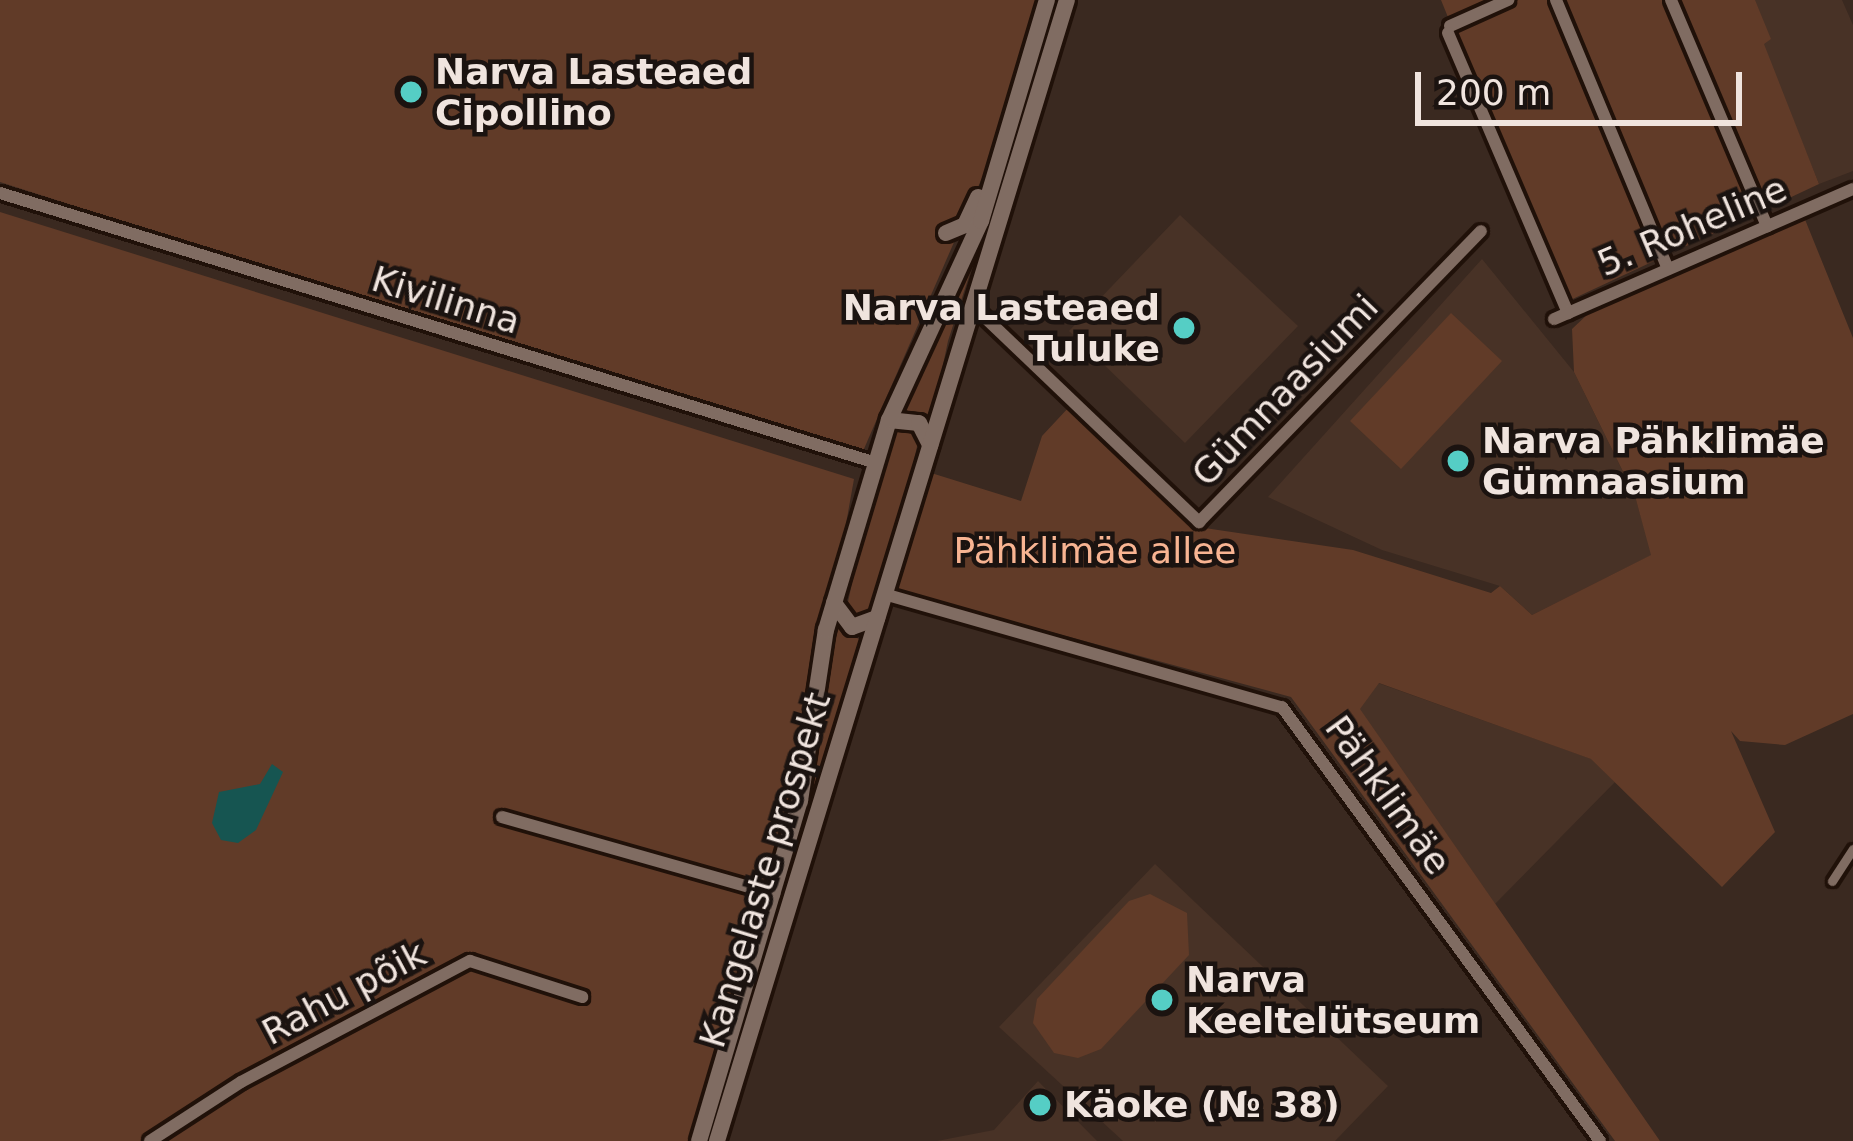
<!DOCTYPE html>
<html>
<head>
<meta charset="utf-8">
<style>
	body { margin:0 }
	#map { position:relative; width:1853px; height:1141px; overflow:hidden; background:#3a2920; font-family:"DejaVu Sans",sans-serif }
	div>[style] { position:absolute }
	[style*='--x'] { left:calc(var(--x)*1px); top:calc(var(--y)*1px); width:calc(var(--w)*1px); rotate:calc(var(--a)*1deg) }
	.built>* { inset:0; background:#483226 }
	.green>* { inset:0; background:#613b28 }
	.water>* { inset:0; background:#165551 }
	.roads { filter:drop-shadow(3px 0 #201109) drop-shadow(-3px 0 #201109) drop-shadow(0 3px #201109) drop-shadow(0 -3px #201109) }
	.pedestrian>* { height:9px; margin:-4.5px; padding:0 4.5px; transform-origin:4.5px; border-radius:4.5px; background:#806c62 }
	.minor>* { height:12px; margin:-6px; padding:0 6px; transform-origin:6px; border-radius:6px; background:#806c62 }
	.secondary>* { height:16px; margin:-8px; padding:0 8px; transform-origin:8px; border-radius:8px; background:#806c62 }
	.dots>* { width:33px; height:33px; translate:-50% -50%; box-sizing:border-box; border:6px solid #1b1310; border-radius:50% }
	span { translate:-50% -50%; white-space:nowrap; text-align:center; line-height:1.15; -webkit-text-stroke:9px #1b1310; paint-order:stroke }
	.poi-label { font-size:36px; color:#f0e4de; font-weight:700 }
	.left { translate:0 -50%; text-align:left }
	.right { translate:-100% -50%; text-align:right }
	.street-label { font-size:36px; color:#f0e4de }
	.park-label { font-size:36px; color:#f8b492 }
	.scale { position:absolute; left:1415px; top:72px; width:327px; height:54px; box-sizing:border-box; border:6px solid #f0e4de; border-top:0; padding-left:15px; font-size:36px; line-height:42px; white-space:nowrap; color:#f0e4de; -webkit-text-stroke:9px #1b1310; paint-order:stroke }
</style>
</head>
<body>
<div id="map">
	<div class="built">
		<i style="clip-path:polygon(1731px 0,1842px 0,1853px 25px,1853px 171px,1819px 184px,1765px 51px)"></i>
		<i style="clip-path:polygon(1180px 215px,1298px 326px,1185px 443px,1069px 331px)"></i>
		<i style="clip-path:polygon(1482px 259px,1574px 372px,1635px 496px,1652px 555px,1532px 615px,1500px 586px,1382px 550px,1268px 497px)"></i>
		<i style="clip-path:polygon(1378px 683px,1592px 759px,1615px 782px,1495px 904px,1359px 709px)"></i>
		<i style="clip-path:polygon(1155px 864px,1388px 1086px,1335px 1141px,1123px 1141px,999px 1027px)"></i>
		<i style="clip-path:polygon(1038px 1081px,1097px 1141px,937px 1141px,994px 1130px)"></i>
	</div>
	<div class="green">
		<i style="clip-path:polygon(0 0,1043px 0,999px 139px,860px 458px,0 182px)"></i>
		<i style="clip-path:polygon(1441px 0,1755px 0,1771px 39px,1764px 44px,1819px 184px,1564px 303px)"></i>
		<i style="clip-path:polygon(0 212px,854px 479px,789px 842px,694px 1141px,0 1141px)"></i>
		<i style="clip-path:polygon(1804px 217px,1853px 338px,1853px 714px,1785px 745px,1740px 741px,1731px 731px,1775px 832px,1722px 887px,1591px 759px,1379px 683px,1360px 709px,1660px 1141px,1615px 1141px,1291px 697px,893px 589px,928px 472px,1021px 501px,1042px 436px,1070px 406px,1198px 527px,1353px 550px,1491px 593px,1500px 586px,1532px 615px,1651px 555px,1635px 496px,1574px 372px,1572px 329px,1591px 311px)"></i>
		<i style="clip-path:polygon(971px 270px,948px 341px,931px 422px,902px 408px)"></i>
		<i style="clip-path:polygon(1451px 313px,1502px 361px,1401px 469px,1350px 421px)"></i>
		<i style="clip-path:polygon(908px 425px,918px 442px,903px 509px,871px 615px,856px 623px,847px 607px,862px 535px,894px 432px)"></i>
		<i style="clip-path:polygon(835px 627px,863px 641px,808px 809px)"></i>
		<i style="clip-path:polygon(1150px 894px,1187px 913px,1189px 955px,1101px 1049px,1078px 1058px,1054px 1053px,1033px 1023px,1037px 999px,1129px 901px)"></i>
	</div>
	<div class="water">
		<i style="clip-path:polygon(272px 764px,283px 772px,256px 830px,238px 843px,221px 840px,212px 823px,219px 792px,260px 784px)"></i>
	</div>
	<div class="roads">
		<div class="pedestrian">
			<i style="--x:1832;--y:881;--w:38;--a:-57"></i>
		</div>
		<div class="minor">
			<i style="--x:1556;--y:0;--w:291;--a:67.4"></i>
			<i style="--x:1671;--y:0;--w:246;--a:67"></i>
			<i style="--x:1450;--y:26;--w:64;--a:-24.1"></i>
			<i style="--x:1448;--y:33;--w:305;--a:66.8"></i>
			<i style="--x:0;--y:193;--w:917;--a:17.13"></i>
			<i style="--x:973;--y:306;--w:313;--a:43.7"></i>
			<i style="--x:1199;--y:522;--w:405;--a:-45.9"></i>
			<i style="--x:1554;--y:319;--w:326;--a:-23.5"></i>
			<i style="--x:884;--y:594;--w:414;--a:15.9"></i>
			<i style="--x:1282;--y:707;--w:538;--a:53.77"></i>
			<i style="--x:502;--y:817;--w:283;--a:15.8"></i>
			<i style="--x:150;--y:1141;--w:108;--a:-33"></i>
			<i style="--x:241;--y:1082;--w:259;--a:-27.9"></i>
			<i style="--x:470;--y:961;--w:118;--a:17.8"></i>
		</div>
		<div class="secondary">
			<i style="--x:946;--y:233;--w:21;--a:-23"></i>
			<i style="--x:965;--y:225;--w:31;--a:-65"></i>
			<i style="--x:889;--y:420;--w:30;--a:6"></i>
			<i style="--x:919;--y:423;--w:25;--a:63"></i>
			<i style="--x:834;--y:603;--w:30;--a:53"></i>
			<i style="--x:852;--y:627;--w:27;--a:-20"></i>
			<i style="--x:699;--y:1141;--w:355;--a:-73.5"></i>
			<i style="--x:800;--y:801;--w:173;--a:-81.4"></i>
			<i style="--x:826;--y:630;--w:219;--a:-73.3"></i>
			<i style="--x:889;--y:420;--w:219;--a:-65.2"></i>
			<i style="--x:981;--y:221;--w:231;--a:-73.4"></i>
			<i style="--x:717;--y:1141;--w:1193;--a:-72.95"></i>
		</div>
	</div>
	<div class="dots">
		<i style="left:411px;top:92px;background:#55cec5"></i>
		<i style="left:1184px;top:328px;background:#55cec5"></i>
		<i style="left:1458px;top:461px;background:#55cec5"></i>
		<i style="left:1162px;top:1000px;background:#55cec5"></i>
		<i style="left:1040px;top:1105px;background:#55cec5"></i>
	</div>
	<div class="poi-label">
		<span class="left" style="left:435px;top:92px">Narva Lasteaed<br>Cipollino</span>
		<span class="right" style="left:1160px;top:328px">Narva Lasteaed<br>Tuluke</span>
		<span class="left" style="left:1482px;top:461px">Narva Pähklimäe<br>Gümnaasium</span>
		<span class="left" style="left:1186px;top:1000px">Narva<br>Keeltelütseum</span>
		<span class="left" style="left:1064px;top:1105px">Käoke (№ 38)</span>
	</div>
	<div class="street-label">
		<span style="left:1692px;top:226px;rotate:-23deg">5. Roheline</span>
		<span style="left:446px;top:300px;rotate:17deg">Kivilinna</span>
		<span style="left:1285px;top:390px;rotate:-46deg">Gümnaasiumi</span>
		<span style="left:1388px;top:795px;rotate:54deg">Pähklimäe</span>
		<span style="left:765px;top:870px;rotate:-73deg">Kangelaste prospekt</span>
		<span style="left:344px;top:993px;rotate:-28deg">Rahu põik</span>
	</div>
	<div class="park-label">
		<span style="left:1095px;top:551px">Pähklimäe allee</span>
	</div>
	<div class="scale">200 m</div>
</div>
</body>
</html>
